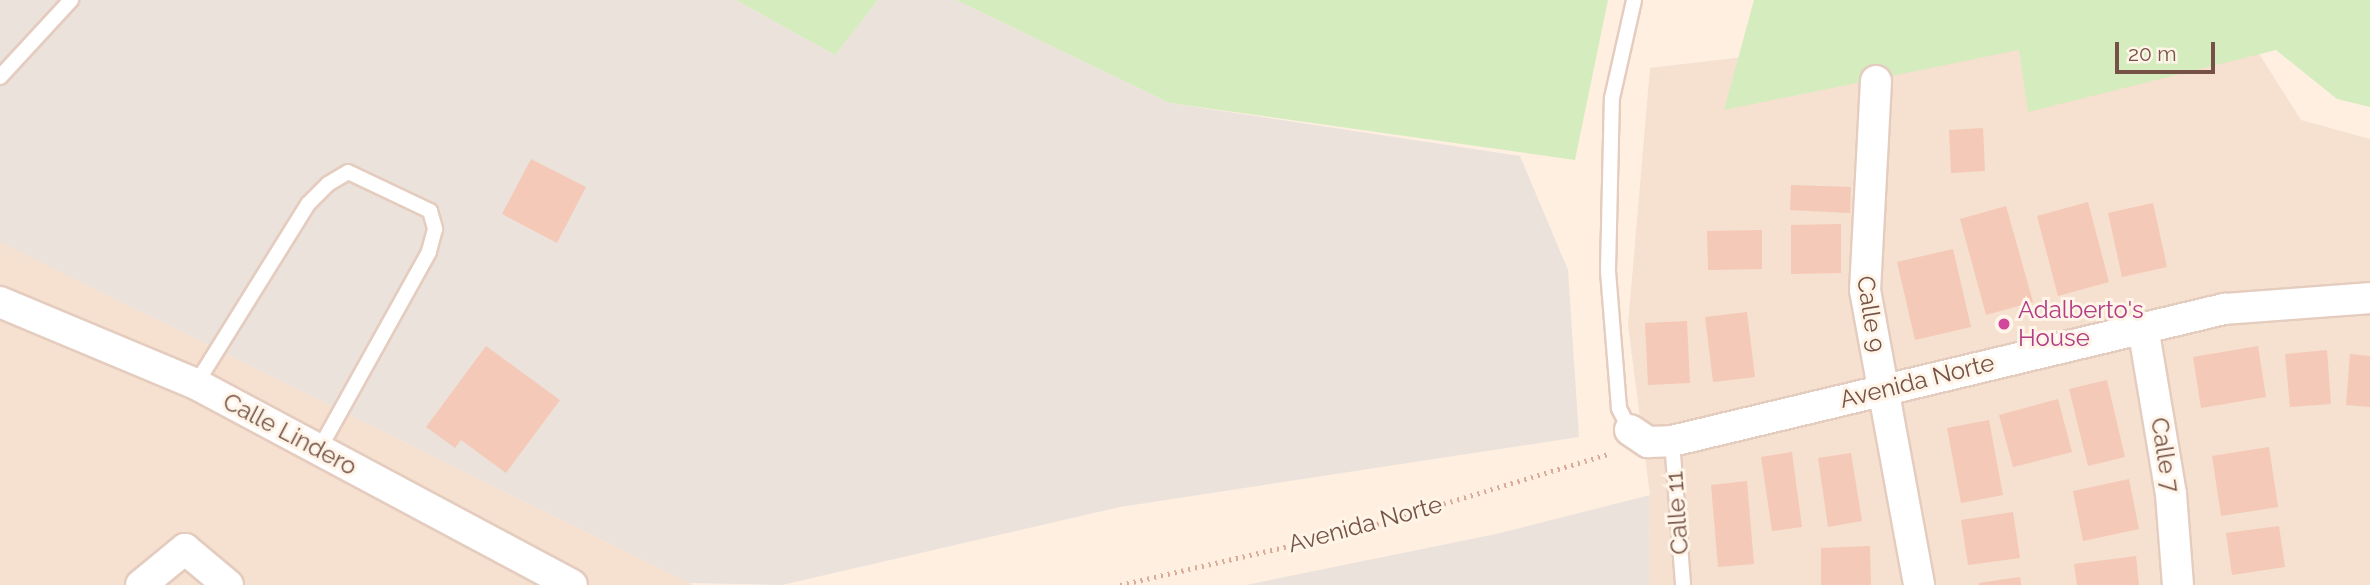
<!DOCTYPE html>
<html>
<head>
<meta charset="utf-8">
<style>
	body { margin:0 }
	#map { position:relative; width:2370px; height:585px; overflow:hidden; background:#feefe1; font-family:Raleway,sans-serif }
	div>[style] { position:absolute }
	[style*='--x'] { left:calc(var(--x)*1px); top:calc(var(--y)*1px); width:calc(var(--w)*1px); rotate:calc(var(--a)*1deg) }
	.residential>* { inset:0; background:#f6e0cf }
	.industrial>* { inset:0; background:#ece2dc }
	.green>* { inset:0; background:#d5ecbe }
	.building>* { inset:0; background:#f4c9b7 }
	.path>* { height:4.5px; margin-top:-2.25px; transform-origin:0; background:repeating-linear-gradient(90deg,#d9ac9a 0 2px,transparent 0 7px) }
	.roads { filter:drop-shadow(2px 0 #e4ccbf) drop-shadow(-2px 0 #e4ccbf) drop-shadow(0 2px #e4ccbf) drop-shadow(0 -2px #e4ccbf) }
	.service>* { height:14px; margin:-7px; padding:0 7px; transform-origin:7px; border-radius:7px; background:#fff }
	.minor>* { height:30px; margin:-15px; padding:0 15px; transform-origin:15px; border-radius:15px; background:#fff }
	.dots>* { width:19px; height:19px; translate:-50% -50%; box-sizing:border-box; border:4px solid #fff4e8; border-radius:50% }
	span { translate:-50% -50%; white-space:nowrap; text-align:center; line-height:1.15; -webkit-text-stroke:6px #fff4e8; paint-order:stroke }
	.hotel-label { font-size:24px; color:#b23c85 }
	.left { translate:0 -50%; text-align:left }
	.street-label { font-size:24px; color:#765246 }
	.scale { position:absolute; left:2115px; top:42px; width:100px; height:32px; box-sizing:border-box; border:4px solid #765246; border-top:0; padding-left:9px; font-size:21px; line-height:24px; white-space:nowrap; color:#765246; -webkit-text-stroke:5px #fff4e8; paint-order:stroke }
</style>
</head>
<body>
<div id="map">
	<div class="residential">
		<i style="clip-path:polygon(2225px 0,2301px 120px,2370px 139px,2370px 585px,1649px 585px,1650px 495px,1628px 325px,1650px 68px)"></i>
		<i style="clip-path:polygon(0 242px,689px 583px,693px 585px,0 585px)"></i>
	</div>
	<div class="industrial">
		<i style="clip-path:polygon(0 0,736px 0,835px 55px,878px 0,956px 0,1170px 103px,1520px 156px,1568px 270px,1579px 437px,1120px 507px,782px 585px,689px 583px,0 242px)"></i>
		<i style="clip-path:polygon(1650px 495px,1649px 585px,1246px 585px,1496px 534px)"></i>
	</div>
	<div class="green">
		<i style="clip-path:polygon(736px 0,878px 0,835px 55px)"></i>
		<i style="clip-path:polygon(956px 0,1608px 0,1575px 160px,1170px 103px)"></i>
		<i style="clip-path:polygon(1754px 0,2370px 0,2370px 107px,2337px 99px,2276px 50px,2028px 112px,2019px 50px,1724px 110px)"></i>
	</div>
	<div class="building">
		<i style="clip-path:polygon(1983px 128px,1985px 171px,1951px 173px,1949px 130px)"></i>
		<i style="clip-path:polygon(531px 159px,586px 187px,557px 243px,502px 214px)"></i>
		<i style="clip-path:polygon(1791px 185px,1851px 187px,1850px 213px,1790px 210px)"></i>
		<i style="clip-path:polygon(2088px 202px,2109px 282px,2058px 296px,2037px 216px)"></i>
		<i style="clip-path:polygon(2153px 203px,2167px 267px,2122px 277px,2108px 213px)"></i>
		<i style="clip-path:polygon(2006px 206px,2033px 302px,1986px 315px,1960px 219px)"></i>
		<i style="clip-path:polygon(1841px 224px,1841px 273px,1791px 274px,1791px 225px)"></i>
		<i style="clip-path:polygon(1762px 230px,1762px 269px,1708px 270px,1707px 231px)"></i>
		<i style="clip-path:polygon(1953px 249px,1971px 327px,1915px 340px,1897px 262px)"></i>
		<i style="clip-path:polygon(1747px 312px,1755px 377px,1713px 382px,1705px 317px)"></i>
		<i style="clip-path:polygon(1687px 321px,1690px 383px,1648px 385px,1645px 323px)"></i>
		<i style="clip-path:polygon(486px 346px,560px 400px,506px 473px,461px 440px,455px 448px,426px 427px)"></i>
		<i style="clip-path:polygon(2258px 346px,2266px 397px,2201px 408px,2193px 357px)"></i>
		<i style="clip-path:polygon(2327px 350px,2331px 404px,2290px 407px,2285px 354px)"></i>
		<i style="clip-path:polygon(2350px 354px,2370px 356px,2370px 407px,2346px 405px)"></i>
		<i style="clip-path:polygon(2107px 380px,2125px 457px,2088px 466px,2069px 389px)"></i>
		<i style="clip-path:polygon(2058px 399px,2072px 452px,2013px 467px,1999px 415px)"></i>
		<i style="clip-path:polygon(1989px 420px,2003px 495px,1961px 503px,1947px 428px)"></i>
		<i style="clip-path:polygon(2269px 447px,2278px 507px,2221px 516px,2212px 456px)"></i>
		<i style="clip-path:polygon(1792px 452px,1802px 527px,1772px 531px,1761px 457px)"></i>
		<i style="clip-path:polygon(1851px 453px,1862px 521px,1828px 527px,1818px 458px)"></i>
		<i style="clip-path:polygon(2129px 479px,2139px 529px,2083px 541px,2073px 491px)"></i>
		<i style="clip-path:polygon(1747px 481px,1754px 564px,1718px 567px,1711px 485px)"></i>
		<i style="clip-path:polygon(2013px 512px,2020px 558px,1968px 565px,1961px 520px)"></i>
		<i style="clip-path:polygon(2279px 526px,2285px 567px,2232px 575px,2226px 533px)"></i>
		<i style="clip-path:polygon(1870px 546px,1871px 585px,1821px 585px,1821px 548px)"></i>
		<i style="clip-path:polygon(2136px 556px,2139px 585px,2077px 585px,2074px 564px)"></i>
		<i style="clip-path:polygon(2020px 577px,2021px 585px,1979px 585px,1979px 583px)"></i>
	</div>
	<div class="path">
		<i style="--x:1120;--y:585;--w:236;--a:-13"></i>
		<i style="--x:1350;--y:532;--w:270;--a:-16.8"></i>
	</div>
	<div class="roads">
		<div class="service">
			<i style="--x:0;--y:77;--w:105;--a:-47.3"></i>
			<i style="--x:196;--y:384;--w:212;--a:-58.1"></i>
			<i style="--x:308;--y:204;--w:28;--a:-45"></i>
			<i style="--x:328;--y:184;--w:23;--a:-31"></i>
			<i style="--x:348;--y:172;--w:91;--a:25.4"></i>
			<i style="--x:430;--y:211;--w:19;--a:74"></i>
			<i style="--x:435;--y:229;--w:24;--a:105"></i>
			<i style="--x:429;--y:252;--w:227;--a:119.1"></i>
			<i style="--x:1630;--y:430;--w:25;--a:-117"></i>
			<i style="--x:1619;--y:408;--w:138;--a:-94.6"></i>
			<i style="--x:1608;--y:270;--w:172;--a:-88.7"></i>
			<i style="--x:1612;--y:98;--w:100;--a:-77.3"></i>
			<i style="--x:1672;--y:441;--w:144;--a:85.6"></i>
		</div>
		<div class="minor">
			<i style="--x:1876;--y:81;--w:209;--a:93"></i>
			<i style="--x:1865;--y:290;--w:300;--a:79.6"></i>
			<i style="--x:0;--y:302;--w:212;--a:22.7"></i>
			<i style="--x:196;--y:384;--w:426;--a:28.1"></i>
			<i style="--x:2143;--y:327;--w:169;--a:80.5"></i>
			<i style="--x:2171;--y:494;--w:91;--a:85.6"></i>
			<i style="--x:1630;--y:430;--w:22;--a:34"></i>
			<i style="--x:1648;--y:442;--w:24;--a:-2"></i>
			<i style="--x:1672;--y:441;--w:568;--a:-13.45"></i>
			<i style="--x:2224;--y:309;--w:146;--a:-4.3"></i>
			<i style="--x:141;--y:585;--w:57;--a:-39.3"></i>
			<i style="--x:185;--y:549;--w:56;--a:39.9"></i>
		</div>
	</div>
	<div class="dots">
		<i style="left:2004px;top:324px;background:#d1479c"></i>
	</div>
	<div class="hotel-label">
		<span class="left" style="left:2018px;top:324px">Adalberto's<br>House</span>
	</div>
	<div class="street-label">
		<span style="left:1871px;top:314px;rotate:81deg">Calle 9</span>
		<span style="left:1917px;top:381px;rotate:-14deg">Avenida Norte</span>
		<span style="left:290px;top:434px;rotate:28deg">Calle Lindero</span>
		<span style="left:2165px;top:455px;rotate:81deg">Calle 7</span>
		<span style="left:1677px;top:513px;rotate:-94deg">Calle 11</span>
		<span style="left:1365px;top:524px;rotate:-15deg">Avenida Norte</span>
	</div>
	<div class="scale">20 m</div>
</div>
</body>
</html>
